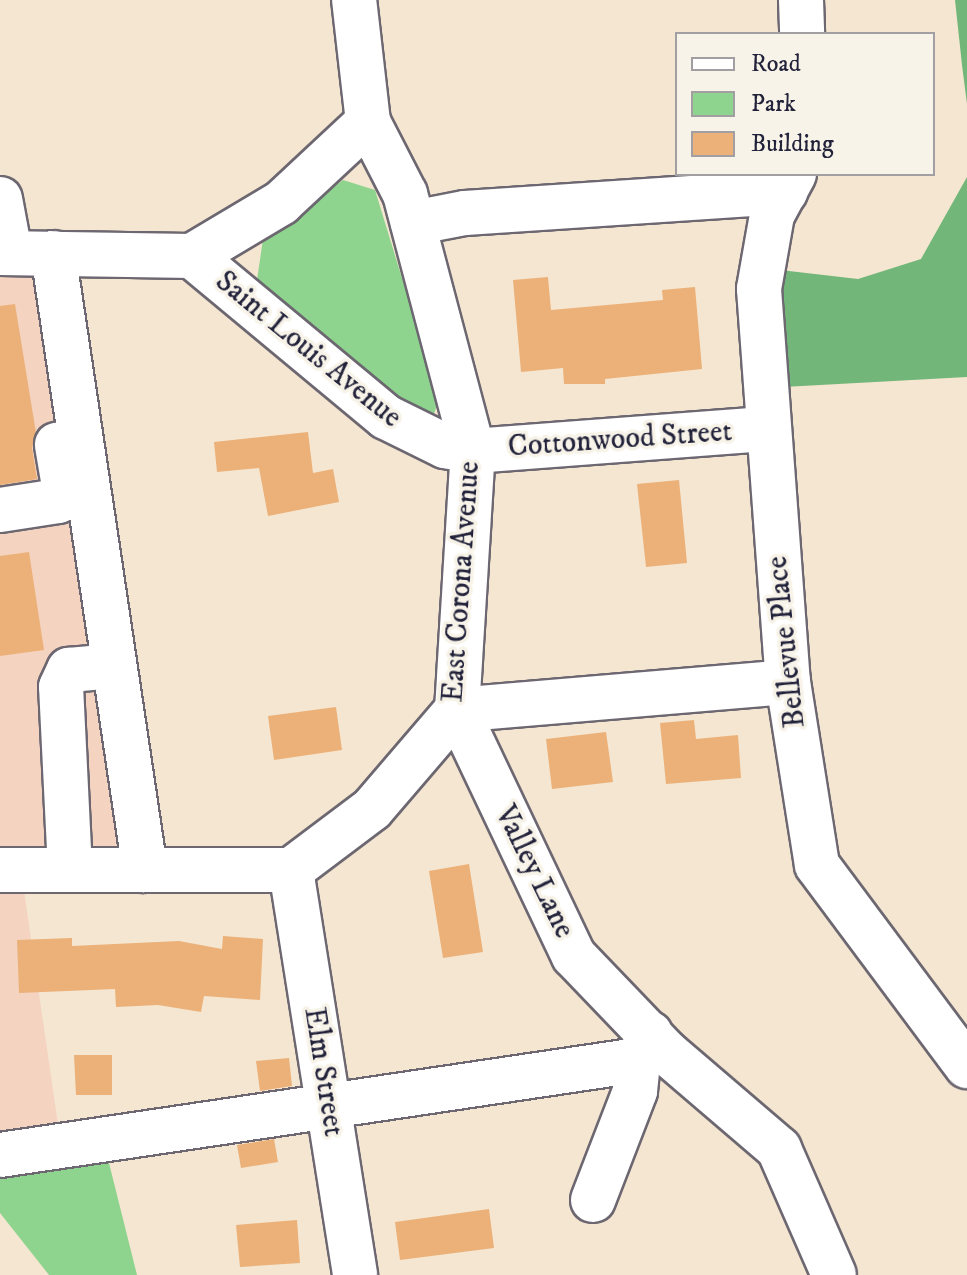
<!DOCTYPE html>
<html>
<head>
<meta charset="utf-8">
<style>
	body { margin:0 }
	#map { position:relative; width:967px; height:1275px; overflow:hidden; background:#f5e6d1; font-family:"IM FELL DW Pica",serif }
	div>[style] { position:absolute }
	[style*='--x'] { left:calc(var(--x)*1px); top:calc(var(--y)*1px); width:calc(var(--w)*1px); rotate:calc(var(--a)*1deg) }
	.built>* { inset:0; background:#f4d3c0 }
	.green>* { inset:0; background:#8ed48e }
	.forest>* { inset:0; background:#72b679 }
	.building>* { inset:0; background:#ebb179 }
	.roads { filter:drop-shadow(2px 0 #6c6770) drop-shadow(-2px 0 #6c6770) drop-shadow(0 2px #6c6770) drop-shadow(0 -2px #6c6770) }
	.minor>* { height:44px; margin:-22px; padding:0 22px; transform-origin:22px; border-radius:22px; background:#fff }
	span { translate:-50% -50%; white-space:nowrap; text-align:center; line-height:1.15; -webkit-text-stroke:7px #f7f3e8; paint-order:stroke }
	.street-label { font-size:30px; color:#22223b }
	.legend { position:absolute; left:675px; top:32px; width:260px; height:144px; box-sizing:border-box; background:#f7f3e8; border:2px solid #a29fa3; margin:0; padding:10px 14px; list-style:none; font-size:24px; color:#22223b }
	.legend li { display:flex; align-items:center; gap:16px; height:40px }
	.legend b { width:40px; border:2px solid #a29fa3 }
</style>
</head>
<body>
<div id="map">
	<div class="built">
		<i style="clip-path:polygon(0 199px,10px 253px,53px 253px,145px 870px,21px 870px,61px 1145px,0 1155px)"></i>
	</div>
	<div class="green">
		<i style="clip-path:polygon(343px 180px,375px 190px,439px 399px,431px 423px,256px 287px,263px 239px)"></i>
		<i style="clip-path:polygon(103px 1139px,137px 1275px,49px 1275px,0 1213px,0 1155px)"></i>
	</div>
	<div class="forest">
		<i style="clip-path:polygon(955px 0,967px 0,967px 104px,962px 65px)"></i>
		<i style="clip-path:polygon(967px 177px,967px 377px,765px 388px,763px 268px,858px 279px,921px 259px)"></i>
	</div>
	<div class="building">
		<i style="clip-path:polygon(548px 277px,551px 310px,663px 300px,662px 290px,695px 287px,702px 369px,605px 379px,605px 384px,564px 384px,563px 368px,521px 372px,513px 280px)"></i>
		<i style="clip-path:polygon(15px 304px,36px 433px,32px 448px,37px 479px,0 485px,0 306px)"></i>
		<i style="clip-path:polygon(308px 432px,313px 473px,333px 469px,339px 502px,268px 516px,259px 468px,217px 472px,214px 442px)"></i>
		<i style="clip-path:polygon(679px 480px,687px 563px,646px 567px,637px 484px)"></i>
		<i style="clip-path:polygon(29px 552px,44px 650px,0 656px,0 556px)"></i>
		<i style="clip-path:polygon(336px 707px,342px 750px,274px 760px,268px 716px)"></i>
		<i style="clip-path:polygon(694px 720px,696px 739px,738px 735px,741px 778px,666px 784px,660px 723px)"></i>
		<i style="clip-path:polygon(606px 732px,613px 782px,552px 789px,546px 739px)"></i>
		<i style="clip-path:polygon(469px 864px,483px 952px,443px 958px,429px 871px)"></i>
		<i style="clip-path:polygon(223px 936px,263px 939px,260px 1000px,204px 996px,201px 1012px,158px 1005px,116px 1007px,115px 989px,19px 993px,17px 940px,72px 938px,72px 946px,179px 941px,222px 949px)"></i>
		<i style="clip-path:polygon(74px 1055px,112px 1055px,112px 1095px,76px 1095px)"></i>
		<i style="clip-path:polygon(289px 1058px,292px 1086px,260px 1091px,256px 1061px)"></i>
		<i style="clip-path:polygon(274px 1139px,278px 1162px,241px 1168px,237px 1145px)"></i>
		<i style="clip-path:polygon(489px 1209px,494px 1248px,400px 1260px,395px 1222px)"></i>
		<i style="clip-path:polygon(297px 1220px,300px 1263px,240px 1267px,236px 1225px)"></i>
	</div>
	<div class="roads">
		<div class="minor">
			<i style="--x:801;--y:0;--w:34;--a:88"></i>
			<i style="--x:794;--y:174;--w:47;--a:118.2"></i>
			<i style="--x:772;--y:215;--w:75;--a:100"></i>
			<i style="--x:759;--y:289;--w:394;--a:85.8"></i>
			<i style="--x:788;--y:682;--w:185;--a:81"></i>
			<i style="--x:817;--y:865;--w:251;--a:53.3"></i>
			<i style="--x:0;--y:199;--w:55;--a:79.5"></i>
			<i style="--x:413;--y:223;--w:53;--a:-10.9"></i>
			<i style="--x:465;--y:213;--w:321;--a:-3.8"></i>
			<i style="--x:0;--y:253;--w:192;--a:0.9"></i>
			<i style="--x:192;--y:256;--w:104;--a:-30.8"></i>
			<i style="--x:281;--y:203;--w:119;--a:-43"></i>
			<i style="--x:53;--y:253;--w:624;--a:81.52"></i>
			<i style="--x:192;--y:256;--w:252;--a:39.7"></i>
			<i style="--x:386;--y:417;--w:66;--a:26.2"></i>
			<i style="--x:445;--y:446;--w:28;--a:10"></i>
			<i style="--x:473;--y:451;--w:296;--a:-4.3"></i>
			<i style="--x:0;--y:510;--w:59;--a:-8.8"></i>
			<i style="--x:58;--y:501;--w:11;--a:-52"></i>
			<i style="--x:65;--y:492;--w:48;--a:-99.7"></i>
			<i style="--x:788;--y:682;--w:332;--a:175.2"></i>
			<i style="--x:457;--y:710;--w:272;--a:64.6"></i>
			<i style="--x:574;--y:956;--w:133;--a:46.2"></i>
			<i style="--x:666;--y:1052;--w:149;--a:40.6"></i>
			<i style="--x:779;--y:1149;--w:137;--a:66.4"></i>
			<i style="--x:0;--y:870;--w:291;--a:0"></i>
			<i style="--x:291;--y:870;--w:101;--a:-37"></i>
			<i style="--x:372;--y:809;--w:130;--a:-49.4"></i>
			<i style="--x:457;--y:710;--w:259;--a:-86.5"></i>
			<i style="--x:473;--y:451;--w:266;--a:-104.8"></i>
			<i style="--x:405;--y:194;--w:81;--a:-117.2"></i>
			<i style="--x:368;--y:122;--w:123;--a:-96.5"></i>
			<i style="--x:70;--y:870;--w:183;--a:-92.8"></i>
			<i style="--x:61;--y:687;--w:19;--a:-65"></i>
			<i style="--x:69;--y:670;--w:45;--a:-5.1"></i>
			<i style="--x:291;--y:870;--w:410;--a:81"></i>
			<i style="--x:0;--y:1155;--w:645;--a:-8.47"></i>
			<i style="--x:593;--y:1200;--w:117;--a:-68.9"></i>
			<i style="--x:635;--y:1091;--w:31;--a:-84"></i>
			<i style="--x:638;--y:1060;--w:29;--a:-65"></i>
		</div>
	</div>
	<div class="street-label">
		<span style="left:308px;top:350px;rotate:39deg">Saint Louis Avenue</span>
		<span style="left:620px;top:440px;rotate:-4deg">Cottonwood Street</span>
		<span style="left:462px;top:582px;rotate:-86deg">East Corona Avenue</span>
		<span style="left:787px;top:642px;rotate:-96deg">Bellevue Place</span>
		<span style="left:534px;top:872px;rotate:64deg">Valley Lane</span>
		<span style="left:323px;top:1072px;rotate:81deg">Elm Street</span>
	</div>
	<ul class="legend">
	<li><b style="height:10px;background:#fff"></b>Road</li>
	<li><b style="height:22px;background:#8ed48e"></b>Park</li>
	<li><b style="height:22px;background:#ebb179"></b>Building</li>
	</ul>
</div>
</body>
</html>
